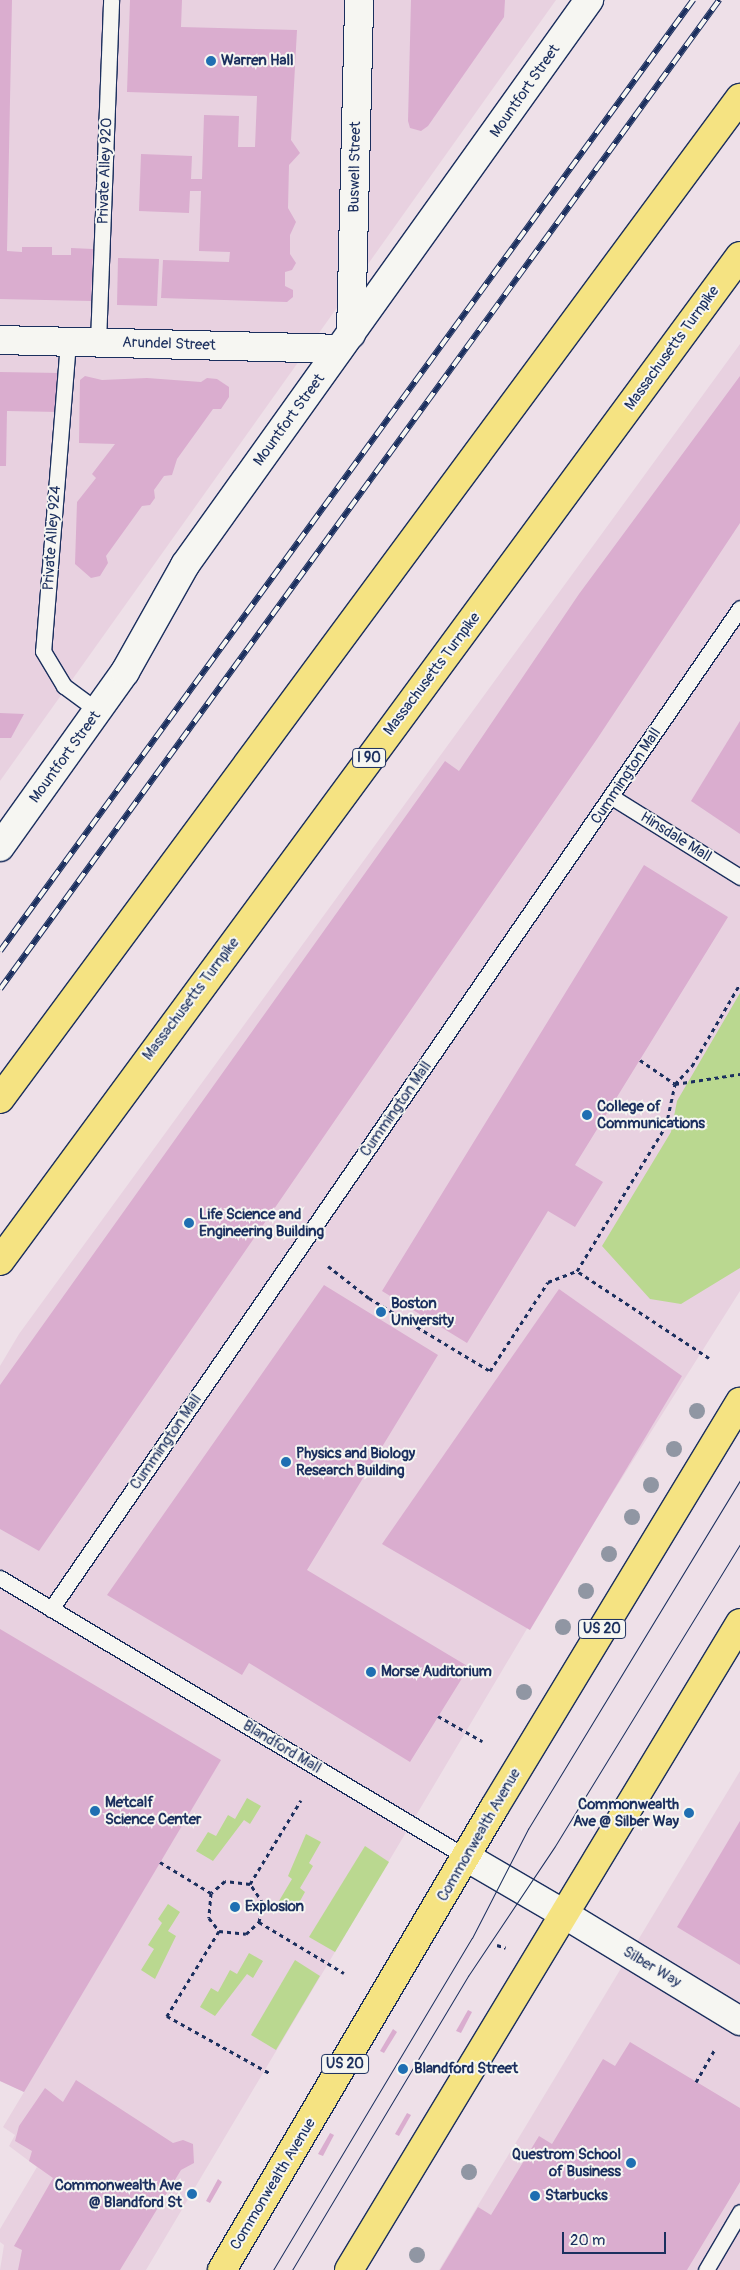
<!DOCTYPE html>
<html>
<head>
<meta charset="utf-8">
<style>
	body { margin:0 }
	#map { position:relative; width:740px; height:2270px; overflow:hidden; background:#eee0e8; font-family:Pangolin,sans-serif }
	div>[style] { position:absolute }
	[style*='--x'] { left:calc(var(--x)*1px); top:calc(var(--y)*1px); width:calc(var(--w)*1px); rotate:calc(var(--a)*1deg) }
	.built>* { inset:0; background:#e8d1e0 }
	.green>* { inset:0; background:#bad890 }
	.building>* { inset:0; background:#daadcf }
	.path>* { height:3px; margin-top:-1.5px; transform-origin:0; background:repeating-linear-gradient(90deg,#1b2f5e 0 4px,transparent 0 8px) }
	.roads { filter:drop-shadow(1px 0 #1b2f5e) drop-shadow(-1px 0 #1b2f5e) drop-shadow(0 1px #1b2f5e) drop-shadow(0 -1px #1b2f5e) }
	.lane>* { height:15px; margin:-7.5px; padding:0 7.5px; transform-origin:7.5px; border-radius:7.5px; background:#f6f6f2 }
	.street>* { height:28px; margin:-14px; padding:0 14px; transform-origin:14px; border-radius:14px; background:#f6f6f2 }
	.secondary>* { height:28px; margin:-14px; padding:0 14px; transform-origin:14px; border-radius:14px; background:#f6f6f2 }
	.primary>* { height:28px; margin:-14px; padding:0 14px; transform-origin:14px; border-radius:14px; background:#f5e382 }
	.highway>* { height:28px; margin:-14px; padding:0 14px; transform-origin:14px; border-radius:14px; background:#f5e382 }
	.tram>* { height:1px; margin:-0.5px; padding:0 0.5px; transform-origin:0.5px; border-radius:0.5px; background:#1b2f5e }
	.rail>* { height:5.5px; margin-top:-2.75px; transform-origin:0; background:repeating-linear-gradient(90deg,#f6f6f2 0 11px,#1b2f5e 0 22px); box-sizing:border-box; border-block:1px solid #1b2f5e }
	.trees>* { width:16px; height:16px; margin:-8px; border-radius:50%; background:#9096a3 }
	.dots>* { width:14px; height:14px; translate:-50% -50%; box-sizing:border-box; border:2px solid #f6f6f2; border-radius:50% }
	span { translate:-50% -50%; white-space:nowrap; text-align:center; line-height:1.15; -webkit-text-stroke:4px #f6f6f2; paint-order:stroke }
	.shield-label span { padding:1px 4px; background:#f6f6f2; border:1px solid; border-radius:4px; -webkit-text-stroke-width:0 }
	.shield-label { font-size:14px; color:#1b2f5e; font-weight:700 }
	.poi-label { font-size:15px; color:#1b2f5e; font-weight:700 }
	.left { translate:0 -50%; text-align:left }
	.right { translate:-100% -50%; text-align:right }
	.street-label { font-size:15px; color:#1b2f5e }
	.scale { position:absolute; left:562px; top:2232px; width:104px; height:22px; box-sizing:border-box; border:2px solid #1b2f5e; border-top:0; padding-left:6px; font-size:15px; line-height:18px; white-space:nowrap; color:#1b2f5e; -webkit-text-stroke:4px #f6f6f2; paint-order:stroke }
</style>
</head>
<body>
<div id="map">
	<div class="built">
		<i style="clip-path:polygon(0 0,556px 0,0 781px)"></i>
		<i style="clip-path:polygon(740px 344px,740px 1291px,528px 1627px,146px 2270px,0 2270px,4px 2245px,0 2242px,0 2229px,37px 2167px,9px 2146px,15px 2135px,3px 2127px,24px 2092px,0 2081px,0 1366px,19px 1334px)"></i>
		<i style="clip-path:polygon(740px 1771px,740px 2270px,439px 2270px)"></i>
	</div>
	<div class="green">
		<i style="clip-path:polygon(740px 993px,740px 1268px,681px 1304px,650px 1299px,602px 1246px,671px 1132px,677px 1101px)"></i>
		<i style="clip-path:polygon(247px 1798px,261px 1806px,250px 1824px,244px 1820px,213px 1861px,196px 1851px,208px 1832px,216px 1836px,228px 1815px,235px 1819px)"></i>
		<i style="clip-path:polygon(306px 1834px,321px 1842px,309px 1863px,313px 1866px,300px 1888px,305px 1892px,295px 1910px,279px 1901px,292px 1879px,288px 1876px)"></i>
		<i style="clip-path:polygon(365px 1846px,389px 1862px,335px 1952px,309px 1937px)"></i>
		<i style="clip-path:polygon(168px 1904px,180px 1912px,168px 1931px,176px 1936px,155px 1979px,141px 1970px,154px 1949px,148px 1945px,162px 1923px,158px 1919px)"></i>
		<i style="clip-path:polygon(249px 1953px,263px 1961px,253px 1978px,247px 1974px,215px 2016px,200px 2007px,211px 1988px,218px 1992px,230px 1970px,237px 1974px)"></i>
		<i style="clip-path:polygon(295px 1960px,320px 1976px,276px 2050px,251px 2035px)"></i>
	</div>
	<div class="building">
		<i style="clip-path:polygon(0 0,12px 0,7px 251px,22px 252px,22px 247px,52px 247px,52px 255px,71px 255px,71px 248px,93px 249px,91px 301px,0 299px)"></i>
		<i style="clip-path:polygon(130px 0,182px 0,181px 27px,297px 30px,291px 140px,300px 153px,289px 165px,288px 208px,296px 222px,290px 235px,290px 254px,296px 263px,292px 270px,285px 272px,285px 286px,293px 290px,293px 297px,287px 302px,161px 298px,163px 260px,229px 262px,230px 252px,199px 251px,201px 191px,190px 191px,189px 213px,139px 211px,141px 154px,192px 156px,191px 179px,202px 179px,204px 115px,239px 116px,238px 147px,255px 147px,257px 96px,127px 92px)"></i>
		<i style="clip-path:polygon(411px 0,505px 0,504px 17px,428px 126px,421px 131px,410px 128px,408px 121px)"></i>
		<i style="clip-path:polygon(118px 258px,159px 259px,157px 306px,117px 305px)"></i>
		<i style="clip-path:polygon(0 372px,60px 373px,59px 412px,7px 411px,6px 466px,0 466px)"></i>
		<i style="clip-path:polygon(85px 376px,102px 380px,147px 378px,201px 382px,207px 378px,217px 379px,229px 387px,229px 397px,221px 409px,213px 409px,177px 459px,172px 475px,164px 476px,154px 490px,155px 498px,150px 505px,142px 506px,106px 556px,108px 563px,100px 576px,91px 578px,75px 564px,77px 502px,96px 478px,92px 474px,115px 444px,79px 443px,80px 380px)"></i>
		<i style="clip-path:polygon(740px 376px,740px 523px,597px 739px,39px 1551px,0 1529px,0 1385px,445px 761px,459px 771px,579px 594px)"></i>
		<i style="clip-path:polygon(0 713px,24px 714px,11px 738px,0 738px)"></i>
		<i style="clip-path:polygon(740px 721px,740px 834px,691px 801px)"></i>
		<i style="clip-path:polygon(644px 865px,728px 917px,575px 1165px,603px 1182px,575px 1227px,548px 1211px,467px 1343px,382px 1291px)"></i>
		<i style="clip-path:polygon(324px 1285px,438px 1355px,307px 1570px,469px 1667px,410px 1762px,249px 1663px,242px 1675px,107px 1595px)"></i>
		<i style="clip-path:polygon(559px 1289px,682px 1376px,530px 1630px,382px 1544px)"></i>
		<i style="clip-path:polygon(0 1629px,221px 1760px,24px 2092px,0 2081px)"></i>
		<i style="clip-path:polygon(740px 1821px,740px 1965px,677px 1927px)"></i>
		<i style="clip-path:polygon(468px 2010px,472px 2012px,461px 2033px,456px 2031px)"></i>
		<i style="clip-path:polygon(393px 2029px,397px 2032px,384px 2053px,380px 2051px)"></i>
		<i style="clip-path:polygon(630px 2042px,740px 2108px,740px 2182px,687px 2270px,440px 2270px,478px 2207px,491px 2215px,539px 2136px,552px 2144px,603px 2059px,615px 2066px)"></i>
		<i style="clip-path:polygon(76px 2080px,173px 2143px,183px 2140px,193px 2144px,194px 2163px,181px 2170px,120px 2270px,18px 2270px,22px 2250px,14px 2246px,53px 2178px,29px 2161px,32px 2151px,15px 2141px,19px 2126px,45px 2088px,63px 2102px)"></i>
		<i style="clip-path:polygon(407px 2113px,411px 2115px,399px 2136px,395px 2134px)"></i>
		<i style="clip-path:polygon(330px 2133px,334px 2135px,323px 2156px,318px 2154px)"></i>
		<i style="clip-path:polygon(218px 2179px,222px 2182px,210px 2203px,206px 2201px)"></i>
	</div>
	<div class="path">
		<i style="--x:640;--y:1060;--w:42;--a:34.4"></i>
		<i style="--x:675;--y:1084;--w:66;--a:-8.7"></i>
		<i style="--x:328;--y:1266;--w:52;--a:38"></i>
		<i style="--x:369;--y:1298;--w:141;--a:31.1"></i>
		<i style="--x:490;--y:1371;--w:106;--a:-56.9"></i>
		<i style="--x:548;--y:1282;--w:31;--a:-21"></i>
		<i style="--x:709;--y:1358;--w:158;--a:-146.6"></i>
		<i style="--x:577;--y:1271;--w:170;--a:-58.5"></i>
		<i style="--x:666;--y:1126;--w:43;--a:-77.9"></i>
		<i style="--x:675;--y:1084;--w:25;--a:-47"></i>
		<i style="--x:692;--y:1066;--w:95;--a:-59.7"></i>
		<i style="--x:438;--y:1716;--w:51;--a:29.6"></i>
		<i style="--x:160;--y:1862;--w:60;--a:31.3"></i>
		<i style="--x:211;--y:1893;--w:25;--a:95"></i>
		<i style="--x:209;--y:1918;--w:16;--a:52"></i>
		<i style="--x:219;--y:1931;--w:27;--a:6"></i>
		<i style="--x:246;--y:1934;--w:18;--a:-43"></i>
		<i style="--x:259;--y:1922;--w:19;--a:-78"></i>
		<i style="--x:263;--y:1903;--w:23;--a:-124"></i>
		<i style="--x:250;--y:1884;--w:25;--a:-173"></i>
		<i style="--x:225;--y:1881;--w:18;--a:139"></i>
		<i style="--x:250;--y:1884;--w:98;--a:-58.7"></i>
		<i style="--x:259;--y:1922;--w:99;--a:31"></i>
		<i style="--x:219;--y:1931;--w:100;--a:121.5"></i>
		<i style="--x:167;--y:2016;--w:119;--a:29.1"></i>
		<i style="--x:497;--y:1945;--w:9;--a:18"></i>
		<i style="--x:696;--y:2082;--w:38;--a:-60"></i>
	</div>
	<div class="roads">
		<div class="lane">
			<i style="--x:68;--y:342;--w:310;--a:94.6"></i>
			<i style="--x:43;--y:651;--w:41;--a:59"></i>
			<i style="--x:64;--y:686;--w:42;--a:36.3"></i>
			<i style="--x:98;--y:342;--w:342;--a:-87.8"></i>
			<i style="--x:612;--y:797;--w:151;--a:32"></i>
			<i style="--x:0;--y:1578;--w:543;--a:30.91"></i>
			<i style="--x:51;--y:1609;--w:1215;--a:-55.46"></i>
			<i style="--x:706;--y:2270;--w:67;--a:-59.6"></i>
		</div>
		<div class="street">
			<i style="--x:351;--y:334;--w:334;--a:-88.6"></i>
			<i style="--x:0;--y:340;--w:339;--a:1.5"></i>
			<i style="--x:0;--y:847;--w:215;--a:-54.5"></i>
			<i style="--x:125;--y:672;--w:123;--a:-60.7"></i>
			<i style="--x:185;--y:565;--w:695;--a:-54.43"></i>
			<i style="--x:466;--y:1857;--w:113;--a:30.2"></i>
		</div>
		<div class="secondary">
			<i style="--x:564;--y:1914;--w:206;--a:31.3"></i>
		</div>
		<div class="primary">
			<i style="--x:222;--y:2270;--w:536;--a:-59.51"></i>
			<i style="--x:494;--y:1808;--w:475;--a:-58.8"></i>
			<i style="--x:349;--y:2270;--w:756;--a:-58.85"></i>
		</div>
		<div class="highway">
			<i style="--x:0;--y:1099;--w:1245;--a:-53.53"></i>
			<i style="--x:0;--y:1261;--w:1248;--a:-53.64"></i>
		</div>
	</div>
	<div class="tram">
		<i style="--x:273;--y:2270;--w:387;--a:-59.1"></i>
		<i style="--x:472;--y:1938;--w:123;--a:-62.8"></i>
		<i style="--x:528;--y:1829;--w:408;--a:-58.7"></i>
		<i style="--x:292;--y:2270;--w:343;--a:-59.1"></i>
		<i style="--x:468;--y:1976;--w:156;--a:-56.2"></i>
		<i style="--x:555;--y:1846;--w:354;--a:-58.5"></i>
	</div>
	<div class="rail">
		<i style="--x:0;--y:951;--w:1177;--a:-53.92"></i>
		<i style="--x:0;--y:989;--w:1223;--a:-53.98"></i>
	</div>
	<div class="trees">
		<i style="left:697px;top:1411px"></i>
		<i style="left:674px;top:1449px"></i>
		<i style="left:651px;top:1485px"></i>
		<i style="left:632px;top:1517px"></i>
		<i style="left:609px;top:1554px"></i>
		<i style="left:586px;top:1591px"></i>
		<i style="left:563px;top:1627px"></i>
		<i style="left:524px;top:1692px"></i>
		<i style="left:469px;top:2172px"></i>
		<i style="left:417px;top:2255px"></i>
	</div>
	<div class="dots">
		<i style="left:211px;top:61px;background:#1f6fb2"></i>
		<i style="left:587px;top:1115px;background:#1f6fb2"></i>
		<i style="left:189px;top:1223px;background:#1f6fb2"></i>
		<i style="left:381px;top:1312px;background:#1f6fb2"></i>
		<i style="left:286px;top:1462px;background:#1f6fb2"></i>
		<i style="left:371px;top:1672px;background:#1f6fb2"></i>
		<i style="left:95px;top:1811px;background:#1f6fb2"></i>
		<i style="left:689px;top:1813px;background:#1f6fb2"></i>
		<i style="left:235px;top:1907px;background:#1f6fb2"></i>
		<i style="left:403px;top:2069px;background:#1f6fb2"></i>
		<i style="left:631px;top:2163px;background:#1f6fb2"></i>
		<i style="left:192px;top:2194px;background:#1f6fb2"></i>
		<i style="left:535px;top:2196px;background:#1f6fb2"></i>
	</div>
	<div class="shield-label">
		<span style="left:369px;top:758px">I 90</span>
		<span style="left:602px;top:1629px">US 20</span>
		<span style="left:345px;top:2064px">US 20</span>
	</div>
	<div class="poi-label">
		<span class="left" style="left:221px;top:61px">Warren Hall</span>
		<span class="left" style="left:597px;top:1115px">College of<br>Communications</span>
		<span class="left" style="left:199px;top:1223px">Life Science and<br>Engineering Building</span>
		<span class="left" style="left:391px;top:1312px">Boston<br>University</span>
		<span class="left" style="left:296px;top:1462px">Physics and Biology<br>Research Building</span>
		<span class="left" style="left:381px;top:1672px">Morse Auditorium</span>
		<span class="left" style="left:105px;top:1811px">Metcalf<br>Science Center</span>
		<span class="right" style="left:679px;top:1813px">Commonwealth<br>Ave @ Silber Way</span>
		<span class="left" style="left:245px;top:1907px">Explosion</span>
		<span class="left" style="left:414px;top:2069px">Blandford Street</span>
		<span class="right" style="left:621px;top:2163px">Questrom School<br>of Business</span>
		<span class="right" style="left:182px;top:2194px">Commonwealth Ave<br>@ Blandford St</span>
		<span class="left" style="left:545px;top:2196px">Starbucks</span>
	</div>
	<div class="street-label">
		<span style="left:525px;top:91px;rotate:-55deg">Mountfort Street</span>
		<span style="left:355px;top:167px;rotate:-89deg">Buswell Street</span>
		<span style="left:105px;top:171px;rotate:-88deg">Private Alley 920</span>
		<span style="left:169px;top:344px;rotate:2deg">Arundel Street</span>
		<span style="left:672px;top:348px;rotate:-54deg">Massachusetts Turnpike</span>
		<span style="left:289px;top:420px;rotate:-54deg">Mountfort Street</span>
		<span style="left:52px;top:538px;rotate:-86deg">Private Alley 924</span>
		<span style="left:432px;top:674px;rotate:-53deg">Massachusetts Turnpike</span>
		<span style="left:65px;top:757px;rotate:-54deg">Mountfort Street</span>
		<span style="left:626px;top:776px;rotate:-56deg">Cummington Mall</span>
		<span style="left:676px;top:837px;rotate:32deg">Hinsdale Mall</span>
		<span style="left:191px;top:999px;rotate:-53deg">Massachusetts Turnpike</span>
		<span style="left:396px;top:1109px;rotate:-55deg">Cummington Mall</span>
		<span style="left:166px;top:1442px;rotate:-55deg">Cummington Mall</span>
		<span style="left:282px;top:1747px;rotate:31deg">Blandford Mall</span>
		<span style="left:479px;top:1835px;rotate:-60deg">Commonwealth Avenue</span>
		<span style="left:652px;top:1967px;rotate:31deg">Silber Way</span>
		<span style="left:273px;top:2184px;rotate:-59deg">Commonwealth Avenue</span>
	</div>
	<div class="scale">20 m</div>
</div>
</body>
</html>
